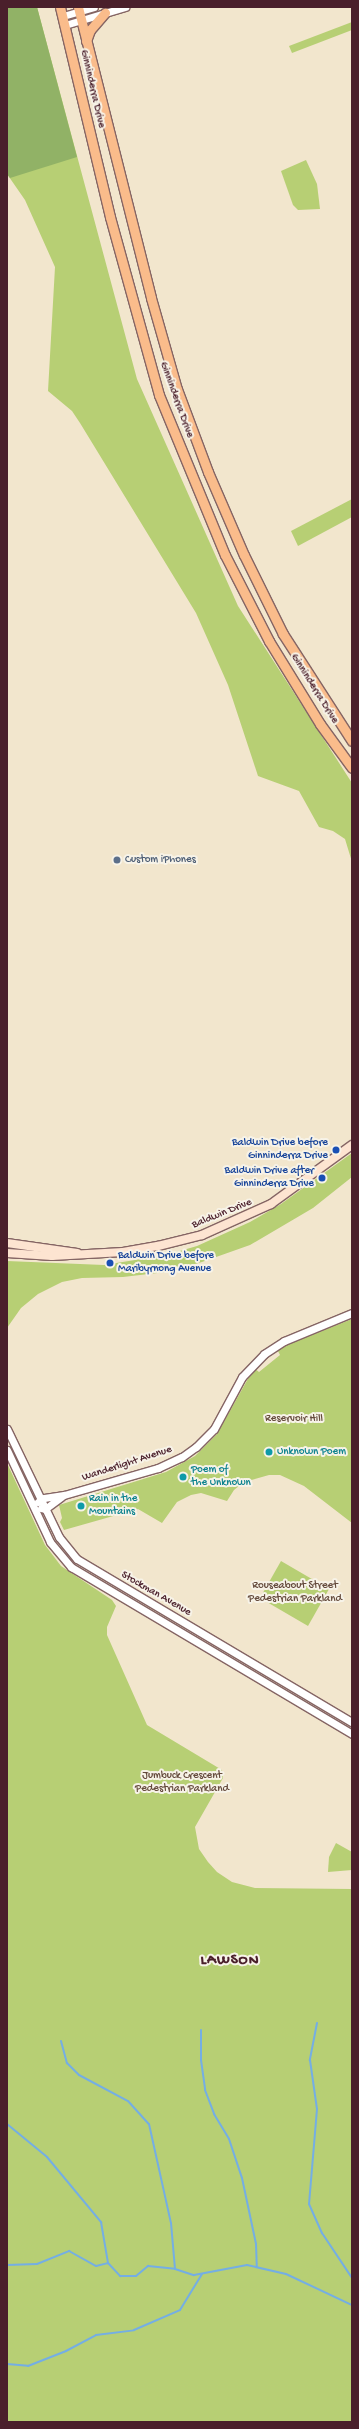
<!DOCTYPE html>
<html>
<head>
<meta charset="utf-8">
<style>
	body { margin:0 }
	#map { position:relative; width:359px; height:2429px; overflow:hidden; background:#f2e6cd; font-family:"Gochi Hand",sans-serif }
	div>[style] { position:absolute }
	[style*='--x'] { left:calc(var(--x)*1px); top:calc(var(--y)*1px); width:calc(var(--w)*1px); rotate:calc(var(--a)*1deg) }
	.green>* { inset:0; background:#b7cf74 }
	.forest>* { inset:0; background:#91b266 }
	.stream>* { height:2px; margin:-1px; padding:0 1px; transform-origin:1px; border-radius:1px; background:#74aee4 }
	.roads { filter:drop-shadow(1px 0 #856564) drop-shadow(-1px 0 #856564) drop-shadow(0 1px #856564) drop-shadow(0 -1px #856564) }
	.tertiary>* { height:7px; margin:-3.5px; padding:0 3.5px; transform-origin:3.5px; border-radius:3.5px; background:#fff }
	.secondary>* { height:8px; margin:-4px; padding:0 4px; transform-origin:4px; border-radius:4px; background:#fde4d1 }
	.primary>* { height:9px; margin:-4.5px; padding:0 4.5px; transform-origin:4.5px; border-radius:4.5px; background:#fabc8b }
	.dots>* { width:11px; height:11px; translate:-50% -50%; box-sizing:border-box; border:2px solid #f7f3e8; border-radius:50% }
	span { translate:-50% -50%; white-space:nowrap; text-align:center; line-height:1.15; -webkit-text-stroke:4px #f7f3e8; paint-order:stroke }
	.street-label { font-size:11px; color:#4a1f2b }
	.service-label { font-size:11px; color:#4e5e75 }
	.left { translate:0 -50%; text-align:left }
	.transit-label { font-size:11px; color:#164399 }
	.right { translate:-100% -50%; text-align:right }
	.park-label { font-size:11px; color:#654b3d }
	.culture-label { font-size:11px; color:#0d838f }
	.district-label { font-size:15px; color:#4a1f2b; font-weight:700; letter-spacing:1px }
	.frame { position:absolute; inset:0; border:8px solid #4a1f2b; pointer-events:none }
</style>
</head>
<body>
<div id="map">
	<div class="green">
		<i style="clip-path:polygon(7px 7px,37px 7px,137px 379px,238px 606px,352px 783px,352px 862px,345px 839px,333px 831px,319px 827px,299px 791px,258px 776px,228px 685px,196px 613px,80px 423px,72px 411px,48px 391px,55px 267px,25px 200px,7px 174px)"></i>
		<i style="clip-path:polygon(352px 22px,352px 30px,292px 53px,289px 46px)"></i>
		<i style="clip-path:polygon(306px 160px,317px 184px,320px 209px,298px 210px,293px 205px,281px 171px)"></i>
		<i style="clip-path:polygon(352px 499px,352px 517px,298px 546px,291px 531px)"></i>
		<i style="clip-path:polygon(352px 1153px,352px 1177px,313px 1208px,250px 1245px,202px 1262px,166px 1272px,123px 1277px,82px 1278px,62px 1282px,38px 1294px,21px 1308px,7px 1328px,7px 1261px,104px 1265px,166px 1255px,197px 1246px,250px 1222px,281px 1204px)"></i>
		<i style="clip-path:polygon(352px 1319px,352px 1523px,304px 1486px,280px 1475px,269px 1475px,244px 1482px,234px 1490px,227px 1501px,201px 1493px,191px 1495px,177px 1502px,162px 1523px,138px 1509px,64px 1530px,60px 1522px,62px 1518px,59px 1505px,166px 1472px,195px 1456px,217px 1434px,254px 1368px,259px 1372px,280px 1355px,277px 1349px)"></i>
		<i style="clip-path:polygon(7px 1463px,45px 1545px,61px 1566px,112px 1600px,116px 1606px,107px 1627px,107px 1635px,147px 1725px,222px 1770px,223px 1778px,195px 1827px,199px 1849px,208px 1862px,217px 1872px,232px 1882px,255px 1888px,352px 1889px,352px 2422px,7px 2422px)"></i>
		<i style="clip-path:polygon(281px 1561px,329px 1589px,308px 1626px,260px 1598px)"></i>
		<i style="clip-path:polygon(336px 1843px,352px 1852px,352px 1870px,328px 1872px,329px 1857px)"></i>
	</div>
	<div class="forest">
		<i style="clip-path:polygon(7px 7px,37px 7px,77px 157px,10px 178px,7px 174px)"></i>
	</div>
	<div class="stream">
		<i style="--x:317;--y:2023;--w:38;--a:101"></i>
		<i style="--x:310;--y:2060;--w:49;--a:81.9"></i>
		<i style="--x:317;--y:2109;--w:95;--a:94.8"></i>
		<i style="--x:309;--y:2204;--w:32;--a:66"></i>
		<i style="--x:322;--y:2233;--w:54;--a:56.3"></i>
		<i style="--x:201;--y:2030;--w:30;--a:90"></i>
		<i style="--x:201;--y:2060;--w:30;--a:82"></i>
		<i style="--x:205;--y:2090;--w:26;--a:69"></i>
		<i style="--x:214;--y:2114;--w:29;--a:59"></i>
		<i style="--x:229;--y:2139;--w:41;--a:71.6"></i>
		<i style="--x:242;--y:2178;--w:67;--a:78"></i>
		<i style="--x:256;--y:2244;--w:23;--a:88"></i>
		<i style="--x:61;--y:2041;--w:23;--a:75"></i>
		<i style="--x:67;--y:2063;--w:17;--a:45"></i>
		<i style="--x:79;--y:2075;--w:55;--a:28"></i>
		<i style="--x:128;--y:2101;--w:31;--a:48"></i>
		<i style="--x:149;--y:2124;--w:101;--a:77.5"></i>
		<i style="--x:171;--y:2223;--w:46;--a:85"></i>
		<i style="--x:7;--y:2124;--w:52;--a:39.5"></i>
		<i style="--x:47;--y:2157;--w:85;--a:50.3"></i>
		<i style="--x:101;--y:2222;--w:42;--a:80.3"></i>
		<i style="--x:7;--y:2265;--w:30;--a:-2"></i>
		<i style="--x:37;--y:2264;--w:35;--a:-22"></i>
		<i style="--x:69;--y:2251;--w:31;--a:29"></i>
		<i style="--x:96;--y:2266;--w:12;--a:-14"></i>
		<i style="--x:108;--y:2263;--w:18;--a:47"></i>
		<i style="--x:120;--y:2276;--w:16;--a:0"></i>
		<i style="--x:136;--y:2276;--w:16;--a:-40"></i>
		<i style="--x:148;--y:2266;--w:27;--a:6"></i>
		<i style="--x:175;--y:2269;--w:20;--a:18"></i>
		<i style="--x:194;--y:2275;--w:54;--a:-10.7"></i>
		<i style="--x:247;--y:2265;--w:40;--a:13"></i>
		<i style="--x:286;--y:2274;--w:73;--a:25.2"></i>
		<i style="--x:7;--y:2364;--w:21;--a:5"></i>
		<i style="--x:28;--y:2366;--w:41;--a:-21.5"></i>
		<i style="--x:66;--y:2351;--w:34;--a:-28"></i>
		<i style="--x:96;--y:2335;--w:38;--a:-7"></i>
		<i style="--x:134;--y:2330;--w:50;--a:-23.5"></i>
		<i style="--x:180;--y:2310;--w:42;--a:-58.6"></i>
	</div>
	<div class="roads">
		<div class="tertiary">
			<i style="--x:63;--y:16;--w:32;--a:-16"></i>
			<i style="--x:65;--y:25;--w:63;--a:-16.7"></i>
			<i style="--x:7;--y:1429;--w:120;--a:64.3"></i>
			<i style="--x:59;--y:1537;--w:28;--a:51"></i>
			<i style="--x:77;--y:1559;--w:320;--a:30.7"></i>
			<i style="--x:7;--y:1450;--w:102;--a:64.9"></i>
			<i style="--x:50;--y:1542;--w:33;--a:50"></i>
			<i style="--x:71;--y:1567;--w:327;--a:30.7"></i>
			<i style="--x:38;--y:1502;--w:7;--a:-34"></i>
			<i style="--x:44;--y:1498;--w:20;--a:-9"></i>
			<i style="--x:64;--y:1495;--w:98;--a:-16"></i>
			<i style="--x:158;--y:1468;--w:26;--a:-25"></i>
			<i style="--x:182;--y:1457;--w:17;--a:-36"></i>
			<i style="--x:196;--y:1447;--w:25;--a:-45"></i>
			<i style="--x:214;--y:1429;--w:59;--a:-61.7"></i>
			<i style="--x:242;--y:1377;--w:32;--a:-46"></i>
			<i style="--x:264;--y:1354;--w:24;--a:-33"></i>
			<i style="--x:284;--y:1341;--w:74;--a:-22.4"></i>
			<i style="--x:41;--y:1508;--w:4;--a:14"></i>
			<i style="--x:45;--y:1509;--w:21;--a:-37"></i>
		</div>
		<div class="secondary">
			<i style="--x:7;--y:1243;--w:71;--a:8.1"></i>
			<i style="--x:7;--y:1253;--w:45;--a:3.8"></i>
			<i style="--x:52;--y:1256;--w:71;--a:-3.2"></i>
			<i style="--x:123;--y:1252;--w:36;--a:-10"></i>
			<i style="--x:158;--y:1246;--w:45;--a:-14"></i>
			<i style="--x:202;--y:1235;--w:76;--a:-24.2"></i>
			<i style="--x:271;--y:1204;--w:100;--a:-36.1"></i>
		</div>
		<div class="primary">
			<i style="--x:60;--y:7;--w:216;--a:76.6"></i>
			<i style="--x:110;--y:217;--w:185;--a:74.6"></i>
			<i style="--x:159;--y:395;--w:173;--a:67.6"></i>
			<i style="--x:225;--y:555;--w:97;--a:62.9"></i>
			<i style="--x:269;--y:641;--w:97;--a:58.4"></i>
			<i style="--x:320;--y:724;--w:54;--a:54"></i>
			<i style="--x:78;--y:7;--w:300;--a:75.9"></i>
			<i style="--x:151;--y:298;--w:95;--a:74.1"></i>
			<i style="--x:177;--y:389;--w:89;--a:69.5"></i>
			<i style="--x:208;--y:472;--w:90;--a:66.6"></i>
			<i style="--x:244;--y:555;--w:88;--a:63.7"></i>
			<i style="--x:283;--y:634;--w:127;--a:57.2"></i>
			<i style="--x:86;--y:41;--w:12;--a:-70"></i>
			<i style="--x:90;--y:30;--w:23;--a:-49"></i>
		</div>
	</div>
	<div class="dots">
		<i style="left:117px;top:860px;background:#5c6f8a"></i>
		<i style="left:336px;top:1150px;background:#1a4fb4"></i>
		<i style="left:322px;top:1178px;background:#1a4fb4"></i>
		<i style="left:110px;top:1263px;background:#1a4fb4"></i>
		<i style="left:269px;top:1452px;background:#0f9aa8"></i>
		<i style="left:183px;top:1477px;background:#0f9aa8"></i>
		<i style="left:81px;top:1506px;background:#0f9aa8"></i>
	</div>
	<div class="street-label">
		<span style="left:92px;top:89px;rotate:77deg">Ginninderra Drive</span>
		<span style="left:176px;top:400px;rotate:70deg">Ginninderra Drive</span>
		<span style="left:314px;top:689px;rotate:58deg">Ginninderra Drive</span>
		<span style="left:222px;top:1214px;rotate:-22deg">Baldwin Drive</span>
		<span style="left:127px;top:1464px;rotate:-18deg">Wanderlight Avenue</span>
		<span style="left:156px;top:1594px;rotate:30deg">Stockman Avenue</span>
	</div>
	<div class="service-label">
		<span class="left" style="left:125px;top:860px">Custom iPhones</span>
	</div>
	<div class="transit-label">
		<span class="right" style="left:328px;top:1150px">Baldwin Drive before<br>Ginninderra Drive</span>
		<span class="right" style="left:314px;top:1178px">Baldwin Drive after<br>Ginninderra Drive</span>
		<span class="left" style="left:118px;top:1263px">Baldwin Drive before<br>Maribyrnong Avenue</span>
	</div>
	<div class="park-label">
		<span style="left:294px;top:1419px">Reservoir Hill</span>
		<span style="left:295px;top:1593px">Rouseabout Street<br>Pedestrian Parkland</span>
		<span style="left:182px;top:1783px">Jumbuck Crescent<br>Pedestrian Parkland</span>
	</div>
	<div class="culture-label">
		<span class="left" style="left:277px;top:1452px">Unknown Poem</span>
		<span class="left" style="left:191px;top:1477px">Poem of<br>the Unknown</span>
		<span class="left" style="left:89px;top:1506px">Rain in the<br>Mountains</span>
	</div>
	<div class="district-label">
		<span style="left:230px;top:1961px">LAWSON</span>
	</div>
	<div class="frame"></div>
</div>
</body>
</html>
